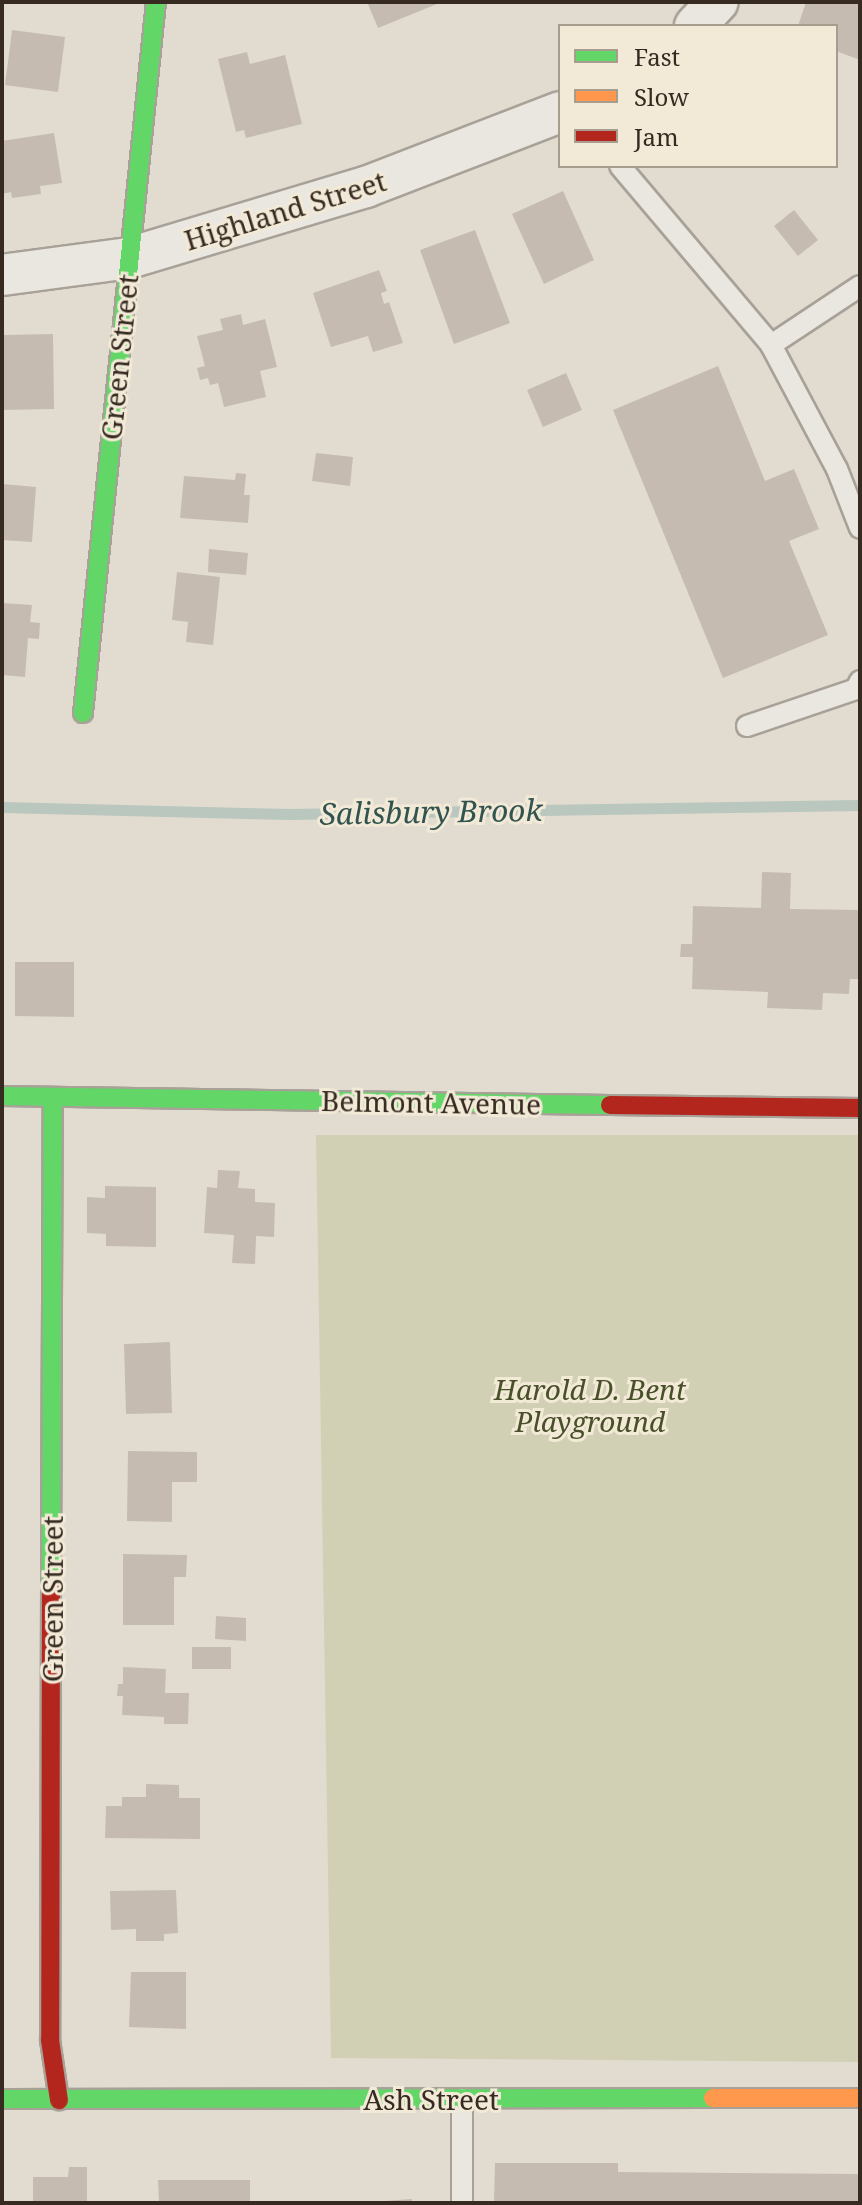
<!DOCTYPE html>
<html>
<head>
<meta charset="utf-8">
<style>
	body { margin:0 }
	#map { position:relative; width:862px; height:2205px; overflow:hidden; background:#e2dcd0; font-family:"Noto Serif",serif }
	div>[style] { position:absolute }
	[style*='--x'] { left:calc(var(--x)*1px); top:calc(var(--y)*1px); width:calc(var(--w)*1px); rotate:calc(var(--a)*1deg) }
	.green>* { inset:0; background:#d1d0b4 }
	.stream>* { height:11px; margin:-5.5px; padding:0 5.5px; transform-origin:5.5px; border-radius:5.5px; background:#b9c7be }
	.building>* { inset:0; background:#c6bbb1 }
	.roads { filter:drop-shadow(2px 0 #a8a198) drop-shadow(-2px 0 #a8a198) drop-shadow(0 2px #a8a198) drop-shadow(0 -2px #a8a198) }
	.lane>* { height:20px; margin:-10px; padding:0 10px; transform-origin:10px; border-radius:10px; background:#eae7e0 }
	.street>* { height:40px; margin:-20px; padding:0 20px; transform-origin:20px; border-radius:20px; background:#eae7e0 }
	.fast>* { height:18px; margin:-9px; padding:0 9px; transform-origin:9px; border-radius:9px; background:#63d668 }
	.slow>* { height:18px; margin:-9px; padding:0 9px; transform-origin:9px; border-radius:9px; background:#ff974d }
	.jam>* { height:18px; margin:-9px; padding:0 9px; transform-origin:9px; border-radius:9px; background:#b3261e }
	span { translate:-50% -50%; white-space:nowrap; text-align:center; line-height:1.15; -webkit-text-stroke:6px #f2e9d7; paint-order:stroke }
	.street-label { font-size:28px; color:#362a21 }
	.park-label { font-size:28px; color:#48502a; font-style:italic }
	.water-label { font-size:30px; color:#325450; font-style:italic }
	.frame { position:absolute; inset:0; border:4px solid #362a21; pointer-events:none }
	.legend { position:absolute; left:558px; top:24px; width:280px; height:144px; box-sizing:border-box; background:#f2e9d7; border:2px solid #a79d8e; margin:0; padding:10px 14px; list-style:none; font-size:24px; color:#362a21 }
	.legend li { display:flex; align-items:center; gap:16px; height:40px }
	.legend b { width:40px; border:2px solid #a79d8e }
</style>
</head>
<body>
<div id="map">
	<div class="green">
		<i style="clip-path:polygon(316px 1135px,860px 1135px,860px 2062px,331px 2058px)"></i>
	</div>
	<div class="stream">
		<i style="--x:2;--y:807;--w:288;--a:1.4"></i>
		<i style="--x:290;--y:814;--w:570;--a:-0.9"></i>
	</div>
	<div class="building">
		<i style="clip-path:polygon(367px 2px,442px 2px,378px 28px)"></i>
		<i style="clip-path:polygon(806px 2px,860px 2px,860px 60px,836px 51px,836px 26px,798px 26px)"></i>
		<i style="clip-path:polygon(12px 30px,65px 37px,58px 92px,5px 85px)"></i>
		<i style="clip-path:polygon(247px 52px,250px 64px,285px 55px,302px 124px,246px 138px,244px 130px,236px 132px,218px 59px)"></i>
		<i style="clip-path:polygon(54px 133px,62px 183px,40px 186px,41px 194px,12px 198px,11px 192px,2px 194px,2px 141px)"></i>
		<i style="clip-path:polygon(563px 191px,594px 260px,544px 284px,512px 214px)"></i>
		<i style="clip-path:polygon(794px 210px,818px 240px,798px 256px,774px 226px)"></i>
		<i style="clip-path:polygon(475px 230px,510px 323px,454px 344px,420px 250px)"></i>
		<i style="clip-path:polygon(379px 270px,387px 291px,381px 293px,384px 304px,389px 302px,403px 343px,373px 352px,368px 336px,331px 347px,313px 293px)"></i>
		<i style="clip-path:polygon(241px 314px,243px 325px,265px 319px,277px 367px,260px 371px,266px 397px,224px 407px,218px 383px,210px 385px,208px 378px,200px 380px,197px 368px,205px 366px,197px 336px,223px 330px,220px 319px)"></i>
		<i style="clip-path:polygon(53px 334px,54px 409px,2px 410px,2px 335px)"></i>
		<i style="clip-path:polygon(718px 366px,765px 481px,794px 469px,819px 529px,789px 541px,828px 635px,723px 678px,613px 410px)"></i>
		<i style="clip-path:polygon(566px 373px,582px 410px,543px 427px,527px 390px)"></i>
		<i style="clip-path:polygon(316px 453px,353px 457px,350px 486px,312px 481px)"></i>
		<i style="clip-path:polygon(236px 473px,246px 474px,244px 495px,250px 495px,248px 523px,180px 518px,184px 476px,235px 480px)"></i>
		<i style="clip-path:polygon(2px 484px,36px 487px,32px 542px,2px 540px)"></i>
		<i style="clip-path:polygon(209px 549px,248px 553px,246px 575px,208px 572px)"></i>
		<i style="clip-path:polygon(177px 572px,220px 577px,213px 645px,186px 642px,188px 622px,172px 620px)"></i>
		<i style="clip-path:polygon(2px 603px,32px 605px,30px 622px,40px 623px,39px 639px,28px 638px,25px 677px,2px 675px)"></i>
		<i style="clip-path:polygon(762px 872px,791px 873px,790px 909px,860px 910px,860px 979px,850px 979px,849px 994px,823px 993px,822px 1010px,767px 1008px,768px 992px,692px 989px,693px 957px,680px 957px,681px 944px,692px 944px,693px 906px,761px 908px)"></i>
		<i style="clip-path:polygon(15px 962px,74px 962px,74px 1017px,15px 1016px)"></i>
		<i style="clip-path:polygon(218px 1170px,240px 1171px,238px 1188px,255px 1189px,255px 1202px,275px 1203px,274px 1237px,256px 1236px,255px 1264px,232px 1263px,234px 1235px,204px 1233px,207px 1187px,217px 1188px)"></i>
		<i style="clip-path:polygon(105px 1186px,156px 1187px,156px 1247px,106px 1246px,106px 1234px,87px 1233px,87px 1197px,105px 1198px)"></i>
		<i style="clip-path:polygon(170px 1342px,172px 1413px,126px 1414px,124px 1344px)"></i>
		<i style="clip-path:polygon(128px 1451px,197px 1452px,197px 1482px,172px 1482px,172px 1522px,127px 1521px)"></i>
		<i style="clip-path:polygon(123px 1554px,187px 1555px,186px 1577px,174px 1577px,174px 1625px,123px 1625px)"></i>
		<i style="clip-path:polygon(216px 1616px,246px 1618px,246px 1641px,215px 1639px)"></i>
		<i style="clip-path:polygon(192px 1647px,231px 1647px,231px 1669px,192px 1669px)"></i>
		<i style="clip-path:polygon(123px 1667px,166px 1669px,165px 1693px,189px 1693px,188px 1724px,164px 1724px,164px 1717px,122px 1715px,123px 1696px,117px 1696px,118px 1684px,123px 1684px)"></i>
		<i style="clip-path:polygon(146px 1784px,179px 1785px,179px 1798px,200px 1798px,200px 1839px,105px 1838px,106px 1806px,122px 1806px,122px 1797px,146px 1797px)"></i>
		<i style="clip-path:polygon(176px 1890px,178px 1933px,164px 1934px,164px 1941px,136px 1941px,136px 1929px,111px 1930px,110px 1891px)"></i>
		<i style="clip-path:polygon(131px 1972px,186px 1972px,186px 2029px,129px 2027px)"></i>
		<i style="clip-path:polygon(495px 2163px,618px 2163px,618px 2172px,860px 2174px,860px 2203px,494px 2203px)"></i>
		<i style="clip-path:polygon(69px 2167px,87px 2167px,87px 2203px,33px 2203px,33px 2177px,68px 2177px)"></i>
		<i style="clip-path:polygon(158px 2180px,250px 2180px,250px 2203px,159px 2203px)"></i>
		<i style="clip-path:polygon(412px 2199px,412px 2203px,384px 2203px,384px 2201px)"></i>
	</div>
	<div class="roads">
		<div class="lane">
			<i style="--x:620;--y:166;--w:234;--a:49.8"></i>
			<i style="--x:771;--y:345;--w:140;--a:62"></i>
			<i style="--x:837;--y:469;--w:63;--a:68.7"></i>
			<i style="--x:771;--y:345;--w:107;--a:-33.5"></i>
			<i style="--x:747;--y:726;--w:115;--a:-18.7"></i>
			<i style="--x:856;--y:689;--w:9;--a:-63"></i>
			<i style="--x:462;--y:2203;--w:104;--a:-90"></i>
		</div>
		<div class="street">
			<i style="--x:695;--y:26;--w:33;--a:-47"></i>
			<i style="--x:2;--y:275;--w:128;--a:-7.6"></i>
			<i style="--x:129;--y:258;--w:247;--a:-16.7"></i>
			<i style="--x:366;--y:187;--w:208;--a:-21.1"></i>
		</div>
		<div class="fast">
			<i style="--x:83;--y:713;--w:715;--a:-84.14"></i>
			<i style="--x:2;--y:1096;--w:608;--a:0.85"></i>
			<i style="--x:51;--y:1587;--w:490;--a:-89.8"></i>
			<i style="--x:2;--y:2099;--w:711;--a:-0.08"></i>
		</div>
		<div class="slow">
			<i style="--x:713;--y:2098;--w:147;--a:0"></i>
		</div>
		<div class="jam">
			<i style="--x:610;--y:1105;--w:250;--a:0.7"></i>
			<i style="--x:51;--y:1587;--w:453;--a:90.1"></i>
			<i style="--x:50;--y:2040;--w:61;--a:81.5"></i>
		</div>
	</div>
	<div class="street-label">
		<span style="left:285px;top:210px;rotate:-17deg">Highland Street</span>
		<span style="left:119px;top:357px;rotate:-84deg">Green Street</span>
		<span style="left:431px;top:1102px;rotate:1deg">Belmont Avenue</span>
		<span style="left:52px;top:1599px;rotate:-90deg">Green Street</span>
		<span style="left:431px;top:2099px">Ash Street</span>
	</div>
	<div class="park-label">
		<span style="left:590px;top:1405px">Harold D. Bent<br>Playground</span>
	</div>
	<div class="water-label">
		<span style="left:431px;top:812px;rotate:-1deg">Salisbury Brook</span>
	</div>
	<div class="frame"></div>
	<ul class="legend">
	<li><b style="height:10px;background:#63d668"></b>Fast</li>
	<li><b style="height:10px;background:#ff974d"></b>Slow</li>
	<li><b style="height:10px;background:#b3261e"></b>Jam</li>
	</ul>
</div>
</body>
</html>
